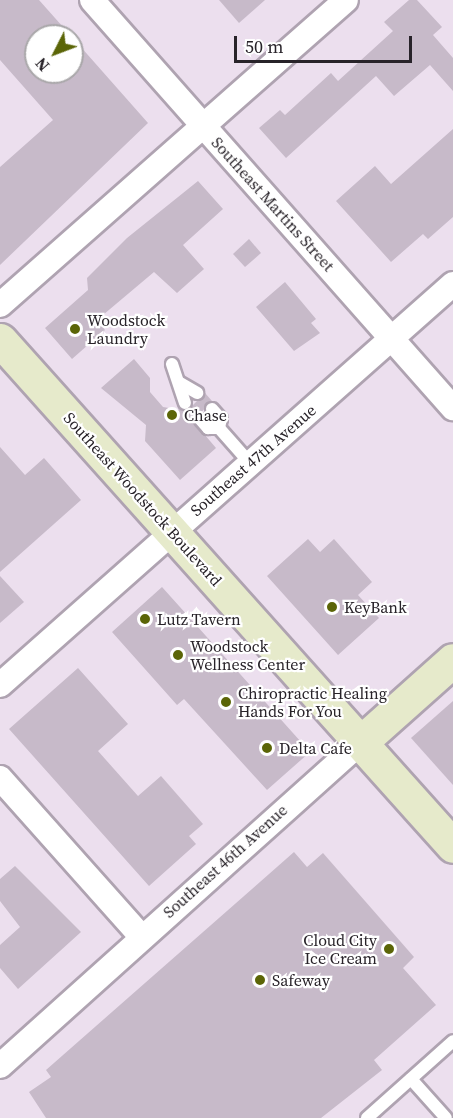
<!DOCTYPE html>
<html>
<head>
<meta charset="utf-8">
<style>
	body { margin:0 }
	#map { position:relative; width:453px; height:1118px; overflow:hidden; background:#ecdfee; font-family:"Source Serif 4",serif }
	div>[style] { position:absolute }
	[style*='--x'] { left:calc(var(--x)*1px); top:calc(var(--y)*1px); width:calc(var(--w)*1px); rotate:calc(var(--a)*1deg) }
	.building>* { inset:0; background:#c7bac9 }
	.roads { filter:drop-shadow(2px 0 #afa3b1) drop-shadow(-2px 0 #afa3b1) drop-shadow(0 2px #afa3b1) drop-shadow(0 -2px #afa3b1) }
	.lane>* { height:12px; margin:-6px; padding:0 6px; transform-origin:6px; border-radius:6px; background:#fff }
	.street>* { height:24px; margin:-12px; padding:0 12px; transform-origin:12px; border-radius:12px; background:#fff }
	.secondary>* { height:33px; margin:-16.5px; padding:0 16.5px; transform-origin:16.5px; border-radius:16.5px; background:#e6eacb }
	.dots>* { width:16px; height:16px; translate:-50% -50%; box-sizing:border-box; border:3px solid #fff; border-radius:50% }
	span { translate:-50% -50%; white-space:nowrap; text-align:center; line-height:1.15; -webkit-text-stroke:4.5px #fff; paint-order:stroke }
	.street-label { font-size:16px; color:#282329 }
	.poi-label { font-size:16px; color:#282329 }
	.left { translate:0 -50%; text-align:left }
	.right { translate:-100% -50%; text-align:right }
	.north { position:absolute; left:24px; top:24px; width:60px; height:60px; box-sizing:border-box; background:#fff; border:2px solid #a9a7a9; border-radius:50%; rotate:228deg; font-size:16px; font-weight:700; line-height:24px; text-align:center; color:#282329 }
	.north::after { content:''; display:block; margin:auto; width:21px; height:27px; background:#5b6507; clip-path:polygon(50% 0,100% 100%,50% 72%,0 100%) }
	.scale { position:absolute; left:234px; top:36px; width:178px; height:27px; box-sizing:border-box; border:3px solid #282329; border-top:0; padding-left:8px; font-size:18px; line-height:21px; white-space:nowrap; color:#282329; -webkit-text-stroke:4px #fff; paint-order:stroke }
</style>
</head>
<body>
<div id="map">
	<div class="building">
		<i style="clip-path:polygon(0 0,39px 0,71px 36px,36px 36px,36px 72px,72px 72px,72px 37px,148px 123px,0 265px,0 167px,53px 120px,0 60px)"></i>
		<i style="clip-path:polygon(219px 0,265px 0,239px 23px)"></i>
		<i style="clip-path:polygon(409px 0,417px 0,442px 27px,433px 35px,453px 58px,453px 91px,430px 65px,394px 96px,376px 76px,286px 158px,259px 128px,280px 110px,285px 115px,331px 73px,338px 81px,393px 31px,384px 22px)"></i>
		<i style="clip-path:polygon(453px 129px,453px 217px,428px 239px,423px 234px,391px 262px,336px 201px,375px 166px,391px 184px)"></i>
		<i style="clip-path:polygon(198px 181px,223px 209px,183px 245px,204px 269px,177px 293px,154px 272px,97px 320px,105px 330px,72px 359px,45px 328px,88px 290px,87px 278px,127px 238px)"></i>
		<i style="clip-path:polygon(249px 239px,261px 253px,245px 267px,233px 254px)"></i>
		<i style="clip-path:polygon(285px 282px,316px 319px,311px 323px,320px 333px,294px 351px,256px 307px)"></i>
		<i style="clip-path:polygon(134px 359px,150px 378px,150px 392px,163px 407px,187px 411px,205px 393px,212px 401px,193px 421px,216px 448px,180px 480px,145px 441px,146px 425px,101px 388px)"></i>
		<i style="clip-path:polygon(0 447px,25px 475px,44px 458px,81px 500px,0 572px)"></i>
		<i style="clip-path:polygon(308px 539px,320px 552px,334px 539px,372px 582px,358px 595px,379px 618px,338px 655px,267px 576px)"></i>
		<i style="clip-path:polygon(0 576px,24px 602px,0 623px)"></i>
		<i style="clip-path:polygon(162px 587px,310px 752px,267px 790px,184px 699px,177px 705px,112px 632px)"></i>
		<i style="clip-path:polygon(78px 668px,128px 724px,98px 751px,138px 796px,161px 776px,203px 824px,189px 836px,196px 844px,149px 886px,9px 729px)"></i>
		<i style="clip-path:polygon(453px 701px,453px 785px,411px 738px)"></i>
		<i style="clip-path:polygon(294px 852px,307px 867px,323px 853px,414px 957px,403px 968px,436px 1005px,374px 1060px,382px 1070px,321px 1118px,46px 1118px,29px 1092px,51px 1077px,46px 1070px)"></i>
		<i style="clip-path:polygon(15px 866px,81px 932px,18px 989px,0 968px,0 945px,20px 927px,0 901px,0 879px)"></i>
	</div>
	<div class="roads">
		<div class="lane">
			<i style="--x:172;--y:364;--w:41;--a:71.6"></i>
			<i style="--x:180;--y:383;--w:20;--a:30"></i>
			<i style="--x:212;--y:409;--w:13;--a:48"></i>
			<i style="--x:221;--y:419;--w:9;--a:103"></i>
			<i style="--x:201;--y:420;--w:11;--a:49"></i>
			<i style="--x:208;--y:428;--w:11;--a:0"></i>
			<i style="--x:219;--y:428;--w:47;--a:48.5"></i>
			<i style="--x:411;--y:1079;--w:52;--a:48.1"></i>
			<i style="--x:367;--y:1118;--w:115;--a:-41.8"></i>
		</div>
		<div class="street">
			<i style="--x:92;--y:0;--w:545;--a:48.5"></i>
			<i style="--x:0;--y:305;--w:461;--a:-41.4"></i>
			<i style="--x:0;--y:685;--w:605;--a:-41.52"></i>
			<i style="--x:0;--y:778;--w:212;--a:48.3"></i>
			<i style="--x:0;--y:1066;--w:485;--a:-41.9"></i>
		</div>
		<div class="secondary">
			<i style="--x:0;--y:340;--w:679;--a:48.16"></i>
			<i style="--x:361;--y:742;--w:123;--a:-41.7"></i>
		</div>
	</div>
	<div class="dots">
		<i style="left:75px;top:329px;background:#5b6507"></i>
		<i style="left:172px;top:415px;background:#5b6507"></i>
		<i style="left:332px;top:607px;background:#5b6507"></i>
		<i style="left:145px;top:619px;background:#5b6507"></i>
		<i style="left:178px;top:655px;background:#5b6507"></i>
		<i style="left:226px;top:702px;background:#5b6507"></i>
		<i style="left:267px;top:748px;background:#5b6507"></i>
		<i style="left:389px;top:949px;background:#5b6507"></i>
		<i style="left:260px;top:980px;background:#5b6507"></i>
	</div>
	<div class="street-label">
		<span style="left:273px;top:204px;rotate:48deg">Southeast Martins Street</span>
		<span style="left:253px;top:460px;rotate:-41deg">Southeast 47th Avenue</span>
		<span style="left:143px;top:499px;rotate:48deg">Southeast Woodstock Boulevard</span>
		<span style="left:225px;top:861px;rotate:-42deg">Southeast 46th Avenue</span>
	</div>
	<div class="poi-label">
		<span class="left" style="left:87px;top:329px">Woodstock<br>Laundry</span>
		<span class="left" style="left:184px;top:415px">Chase</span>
		<span class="left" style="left:344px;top:607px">KeyBank</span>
		<span class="left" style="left:157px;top:619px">Lutz Tavern</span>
		<span class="left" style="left:190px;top:655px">Woodstock<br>Wellness Center</span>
		<span class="left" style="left:238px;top:702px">Chiropractic Healing<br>Hands For You</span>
		<span class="left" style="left:279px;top:748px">Delta Cafe</span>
		<span class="right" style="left:377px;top:949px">Cloud City<br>Ice Cream</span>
		<span class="left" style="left:272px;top:980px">Safeway</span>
	</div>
	<div class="north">N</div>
	<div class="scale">50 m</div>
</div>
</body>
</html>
